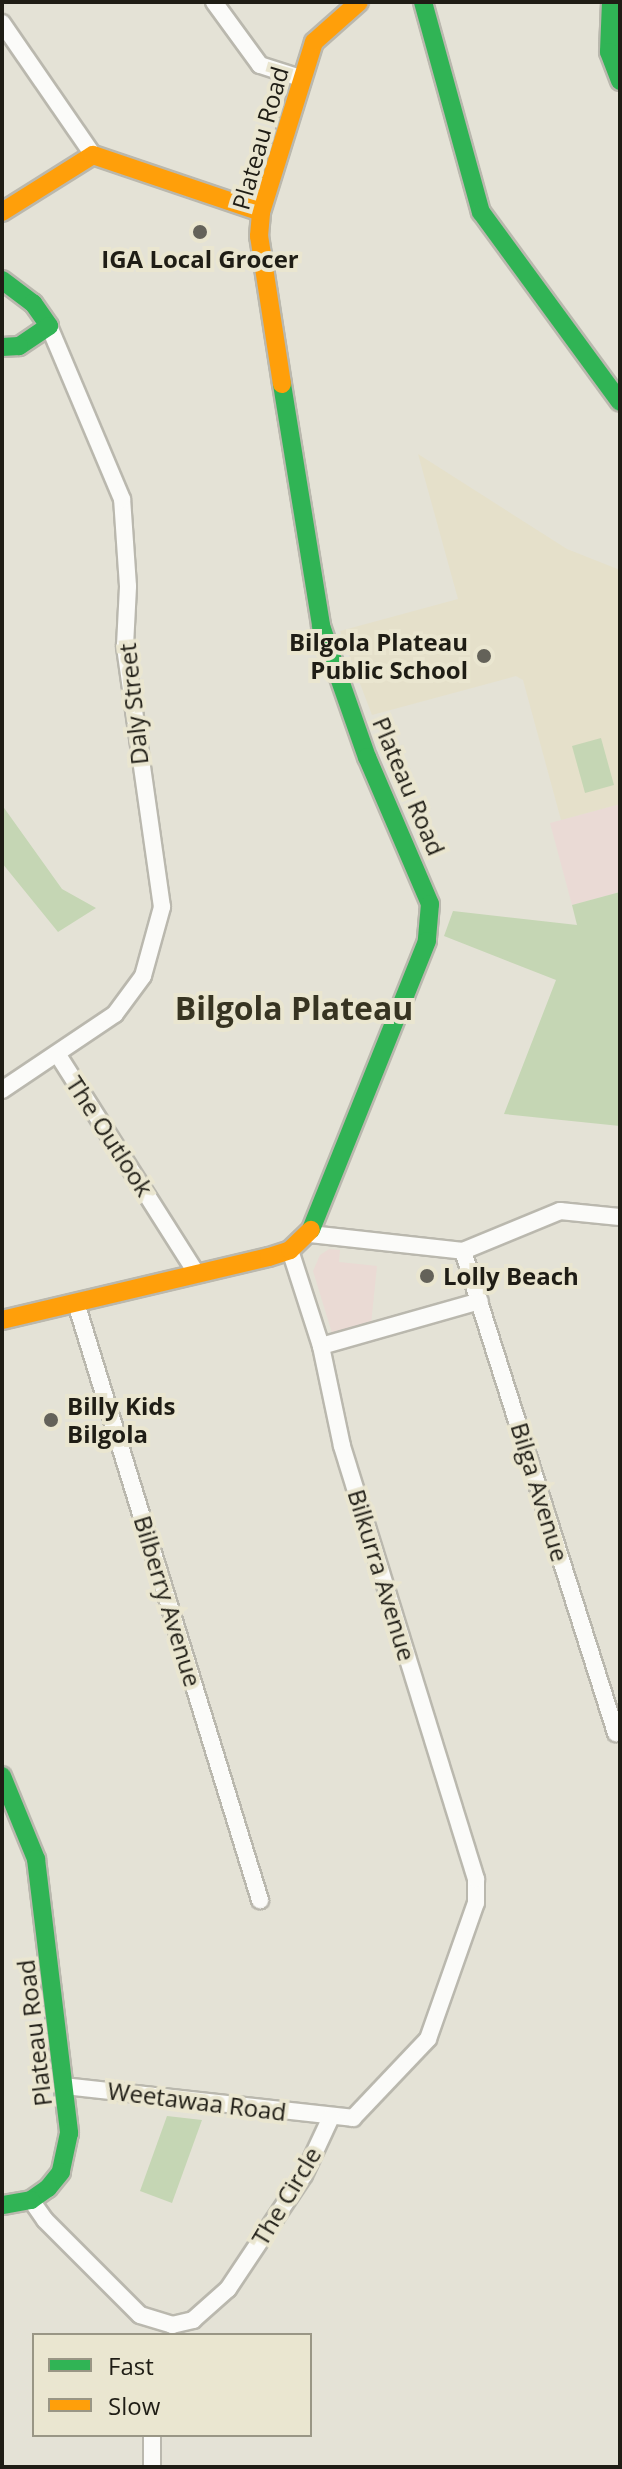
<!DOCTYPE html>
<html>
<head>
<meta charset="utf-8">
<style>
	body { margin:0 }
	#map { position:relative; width:622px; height:2469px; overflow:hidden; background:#e4e2d6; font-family:"Open Sans",sans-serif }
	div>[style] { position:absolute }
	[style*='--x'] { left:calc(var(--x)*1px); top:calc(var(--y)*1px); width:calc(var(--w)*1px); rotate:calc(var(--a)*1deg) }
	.commercial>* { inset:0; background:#eadad4 }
	.industrial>* { inset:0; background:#eadad5 }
	.built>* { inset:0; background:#e5e0ca }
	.green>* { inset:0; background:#c5d6b4 }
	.roads { filter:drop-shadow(2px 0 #bab8ae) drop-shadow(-2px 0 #bab8ae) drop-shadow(0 2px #bab8ae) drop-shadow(0 -2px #bab8ae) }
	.street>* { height:16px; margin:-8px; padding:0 8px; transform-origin:8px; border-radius:8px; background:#fbfbf9 }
	.fast>* { height:18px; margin:-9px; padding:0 9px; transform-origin:9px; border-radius:9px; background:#30b455 }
	.slow>* { height:18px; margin:-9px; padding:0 9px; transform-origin:9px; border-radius:9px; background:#ff9f0a }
	.dots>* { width:22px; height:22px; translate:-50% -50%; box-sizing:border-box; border:4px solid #eae6d0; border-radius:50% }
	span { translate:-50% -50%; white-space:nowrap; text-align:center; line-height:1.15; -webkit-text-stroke:8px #eae6d0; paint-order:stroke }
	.street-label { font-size:24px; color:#1f1d15 }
	.poi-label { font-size:24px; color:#1f1d15; font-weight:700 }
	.right { translate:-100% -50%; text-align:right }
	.left { translate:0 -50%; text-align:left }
	.district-label { font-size:32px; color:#373422; font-weight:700 }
	.frame { position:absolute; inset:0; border:4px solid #1f1d15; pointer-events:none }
	.legend { position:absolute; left:32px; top:2333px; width:280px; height:104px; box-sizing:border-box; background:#eae6d0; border:2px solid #999685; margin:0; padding:10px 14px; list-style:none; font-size:24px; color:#1f1d15 }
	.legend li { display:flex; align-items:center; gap:16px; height:40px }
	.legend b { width:40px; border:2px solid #999685 }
</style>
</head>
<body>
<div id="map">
	<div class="commercial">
		<i style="clip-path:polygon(329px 1249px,340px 1250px,339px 1262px,377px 1266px,371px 1324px,332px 1333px,313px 1271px,320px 1255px)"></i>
	</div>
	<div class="industrial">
		<i style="clip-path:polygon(620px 804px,620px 892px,572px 905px,550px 823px)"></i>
	</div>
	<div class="built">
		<i style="clip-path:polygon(418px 454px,567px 549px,620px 570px,620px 804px,561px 820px,523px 680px,516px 676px,372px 715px,340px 631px,458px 599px)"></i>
	</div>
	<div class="green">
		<i style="clip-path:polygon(601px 738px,614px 785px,585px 793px,572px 746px)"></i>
		<i style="clip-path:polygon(2px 805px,62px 889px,96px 908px,58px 932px,2px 863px)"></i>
		<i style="clip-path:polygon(620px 892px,620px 1126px,504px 1114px,556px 980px,444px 936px,453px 911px,577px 925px,572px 905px)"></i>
		<i style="clip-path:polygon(167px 2116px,202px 2120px,172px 2203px,140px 2191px)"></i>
	</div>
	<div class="roads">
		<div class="street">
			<i style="--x:214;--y:2;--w:78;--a:53.9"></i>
			<i style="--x:260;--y:65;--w:42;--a:18"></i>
			<i style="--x:2;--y:23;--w:160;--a:55.4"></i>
			<i style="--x:58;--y:1055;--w:259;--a:57.6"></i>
			<i style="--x:2;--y:1090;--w:136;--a:-33.9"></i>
			<i style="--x:115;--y:1014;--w:47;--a:-53.6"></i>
			<i style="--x:143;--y:976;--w:72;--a:-74.6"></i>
			<i style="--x:162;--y:907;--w:264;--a:-98.1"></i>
			<i style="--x:125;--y:646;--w:60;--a:-87.1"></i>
			<i style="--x:128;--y:586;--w:87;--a:-93.9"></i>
			<i style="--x:122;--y:499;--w:188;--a:-112.9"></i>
			<i style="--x:310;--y:1234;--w:154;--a:6.3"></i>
			<i style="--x:463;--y:1251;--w:105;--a:-22.4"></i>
			<i style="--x:560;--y:1211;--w:60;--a:5.7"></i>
			<i style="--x:463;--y:1251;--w:506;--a:72.39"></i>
			<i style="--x:76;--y:1303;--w:625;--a:72.87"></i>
			<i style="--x:321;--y:1346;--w:165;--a:-15.8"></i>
			<i style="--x:64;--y:2086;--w:291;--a:6.3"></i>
			<i style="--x:353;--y:2118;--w:109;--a:-46.5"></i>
			<i style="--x:428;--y:2039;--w:144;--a:-70.6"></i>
			<i style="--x:476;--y:1903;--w:24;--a:-90"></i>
			<i style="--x:476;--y:1879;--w:453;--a:-107.2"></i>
			<i style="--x:342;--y:1446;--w:102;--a:-101.9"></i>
			<i style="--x:321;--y:1346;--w:101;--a:-107.9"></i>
			<i style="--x:31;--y:2200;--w:24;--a:55"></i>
			<i style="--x:45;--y:2220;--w:134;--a:45"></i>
			<i style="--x:140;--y:2315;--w:34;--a:17"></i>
			<i style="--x:172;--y:2325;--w:22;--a:-13"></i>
			<i style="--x:193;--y:2320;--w:47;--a:-41.5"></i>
			<i style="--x:228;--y:2289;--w:137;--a:-56.3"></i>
			<i style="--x:304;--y:2175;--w:64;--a:-65"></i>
			<i style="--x:152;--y:2467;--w:32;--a:-90"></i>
		</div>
		<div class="fast">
			<i style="--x:423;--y:2;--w:218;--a:74.6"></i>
			<i style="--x:481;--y:212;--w:235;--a:53.8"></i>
			<i style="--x:611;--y:2;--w:50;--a:92.3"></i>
			<i style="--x:609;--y:52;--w:31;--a:69"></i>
			<i style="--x:2;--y:280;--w:39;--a:37"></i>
			<i style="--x:33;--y:303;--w:28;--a:55"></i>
			<i style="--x:49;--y:326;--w:36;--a:146"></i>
			<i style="--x:19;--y:346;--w:17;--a:177"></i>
			<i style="--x:282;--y:384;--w:245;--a:80.8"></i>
			<i style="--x:321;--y:626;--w:139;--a:70.7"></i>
			<i style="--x:367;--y:757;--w:160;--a:66.8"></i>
			<i style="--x:430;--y:904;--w:37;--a:95"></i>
			<i style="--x:427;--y:941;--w:311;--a:111.9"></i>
			<i style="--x:2;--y:1776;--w:90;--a:67.7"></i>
			<i style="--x:36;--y:1859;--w:276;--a:83.1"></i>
			<i style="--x:69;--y:2133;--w:40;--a:102"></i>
			<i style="--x:61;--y:2172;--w:21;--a:129"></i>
			<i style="--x:48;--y:2188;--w:21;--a:145"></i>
			<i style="--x:31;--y:2200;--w:29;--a:170"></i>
		</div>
		<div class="slow">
			<i style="--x:2;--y:212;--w:107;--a:-32.1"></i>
			<i style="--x:93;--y:155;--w:177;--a:18.7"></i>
			<i style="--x:282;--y:384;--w:150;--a:-98.8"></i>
			<i style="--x:259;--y:236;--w:24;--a:-85"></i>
			<i style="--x:261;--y:212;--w:178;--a:-72.7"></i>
			<i style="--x:314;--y:42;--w:60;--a:-41.6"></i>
			<i style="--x:2;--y:1320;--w:274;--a:-13.3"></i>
			<i style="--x:269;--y:1257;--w:22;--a:-18"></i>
			<i style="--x:290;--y:1250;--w:29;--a:-44"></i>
		</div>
	</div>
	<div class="dots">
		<i style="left:200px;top:232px;background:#646259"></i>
		<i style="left:484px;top:656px;background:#646259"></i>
		<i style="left:427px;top:1276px;background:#646259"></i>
		<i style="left:51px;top:1420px;background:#646259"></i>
	</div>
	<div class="street-label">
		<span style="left:260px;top:138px;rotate:-74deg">Plateau Road</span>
		<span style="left:133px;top:704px;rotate:-96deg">Daly Street</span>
		<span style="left:409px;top:786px;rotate:67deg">Plateau Road</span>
		<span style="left:110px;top:1136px;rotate:57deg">The Outlook</span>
		<span style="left:540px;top:1492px;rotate:73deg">Bilga Avenue</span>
		<span style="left:382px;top:1575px;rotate:73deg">Bilkurra Avenue</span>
		<span style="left:168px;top:1601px;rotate:73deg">Bilberry Avenue</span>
		<span style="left:34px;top:2033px;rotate:-97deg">Plateau Road</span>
		<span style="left:197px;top:2101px;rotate:7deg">Weetawaa Road</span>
		<span style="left:286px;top:2196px;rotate:-59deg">The Circle</span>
	</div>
	<div class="poi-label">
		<span style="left:200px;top:259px">IGA Local Grocer</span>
		<span class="right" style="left:468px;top:656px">Bilgola Plateau<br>Public School</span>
		<span class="left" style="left:443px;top:1276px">Lolly Beach</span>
		<span class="left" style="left:67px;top:1420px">Billy Kids<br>Bilgola</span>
	</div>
	<div class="district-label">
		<span style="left:294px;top:1008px">Bilgola Plateau</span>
	</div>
	<div class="frame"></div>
	<ul class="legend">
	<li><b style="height:10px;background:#30b455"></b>Fast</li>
	<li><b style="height:10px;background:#ff9f0a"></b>Slow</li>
	</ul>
</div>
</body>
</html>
